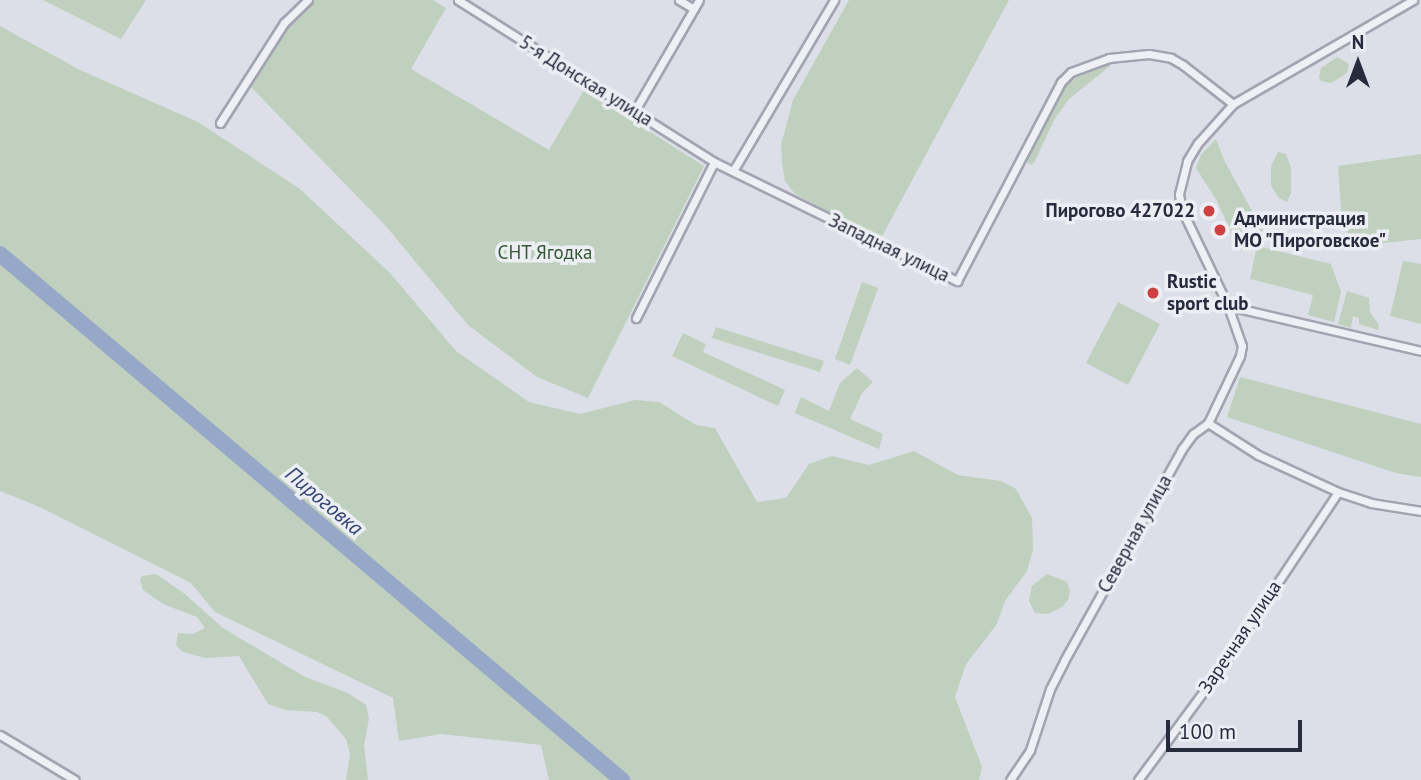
<!DOCTYPE html>
<html>
<head>
<meta charset="utf-8">
<style>
	body { margin:0 }
	#map { position:relative; width:1421px; height:780px; overflow:hidden; background:#dcdfe7; font-family:"PT Sans",sans-serif }
	div>[style] { position:absolute }
	[style*='--x'] { left:calc(var(--x)*1px); top:calc(var(--y)*1px); width:calc(var(--w)*1px); rotate:calc(var(--a)*1deg) }
	.green>* { inset:0; background:#bfd0be }
	.river>* { height:16px; margin:-8px; padding:0 8px; transform-origin:8px; border-radius:8px; background:#97a7c7 }
	.roads { filter:drop-shadow(2px 0 #a2a5b1) drop-shadow(-2px 0 #a2a5b1) drop-shadow(0 2px #a2a5b1) drop-shadow(0 -2px #a2a5b1) }
	.minor>* { height:7px; margin:-3.5px; padding:0 3.5px; transform-origin:3.5px; border-radius:3.5px; background:#eff0f5 }
	.dots>* { width:19px; height:19px; translate:-50% -50%; box-sizing:border-box; border:4px solid #eceef4; border-radius:50% }
	span { translate:-50% -50%; white-space:nowrap; text-align:center; line-height:1.15; -webkit-text-stroke:7px #eceef4; paint-order:stroke }
	.street-label { font-size:19px; color:#262b3d }
	.poi-label { font-size:19px; color:#262b3d; font-weight:700 }
	.right { translate:-100% -50%; text-align:right }
	.left { translate:0 -50%; text-align:left }
	.park-label { font-size:19px; color:#355834 }
	.water-label { font-size:21px; color:#314370; font-style:italic }
	.north { position:absolute; left:1323px; top:28px; width:70px; height:70px; -webkit-text-stroke:5px #eceef4; paint-order:stroke; rotate:0deg; font-size:19px; font-weight:700; line-height:28px; text-align:center; color:#262b3d }
	.north::after { content:''; display:block; margin:auto; width:24px; height:32px; background:#262b3d; clip-path:polygon(50% 0,100% 100%,50% 72%,0 100%) }
	.scale { position:absolute; left:1166px; top:720px; width:136px; height:32px; box-sizing:border-box; border:4px solid #262b3d; border-top:0; padding-left:9px; font-size:21px; line-height:24px; white-space:nowrap; color:#262b3d; -webkit-text-stroke:5px #eceef4; paint-order:stroke }
</style>
</head>
<body>
<div id="map">
	<div class="green">
		<i style="clip-path:polygon(43px 0,146px 0,121px 39px)"></i>
		<i style="clip-path:polygon(313px 0,433px 0,446px 8px,411px 69px,549px 150px,584px 90px,704px 166px,588px 398px,537px 377px,468px 325px,385px 225px,249px 85px,291px 21px)"></i>
		<i style="clip-path:polygon(849px 0,1009px 0,880px 240px,795px 194px,785px 181px,782px 163px,781px 145px,793px 100px)"></i>
		<i style="clip-path:polygon(0 26px,80px 70px,198px 122px,300px 189px,390px 273px,456px 351px,529px 402px,580px 414px,635px 400px,659px 402px,696px 425px,715px 428px,757px 502px,786px 498px,809px 464px,832px 456px,869px 465px,914px 451px,958px 475px,1001px 481px,1016px 489px,1032px 518px,1033px 550px,1027px 571px,1005px 601px,997px 624px,966px 664px,955px 697px,982px 767px,979px 780px,549px 780px,541px 745px,441px 734px,399px 741px,393px 698px,215px 612px,191px 583px,42px 508px,0 491px)"></i>
		<i style="clip-path:polygon(1337px 57px,1349px 64px,1347px 73px,1331px 83px,1321px 81px,1319px 78px,1321px 68px)"></i>
		<i style="clip-path:polygon(1109px 62px,1110px 66px,1069px 99px,1054px 120px,1035px 161px,1032px 165px,1027px 163px,1033px 141px,1064px 87px,1095px 63px)"></i>
		<i style="clip-path:polygon(1216px 139px,1225px 162px,1263px 231px,1240px 252px,1217px 201px,1196px 168px,1201px 155px)"></i>
		<i style="clip-path:polygon(1278px 152px,1286px 154px,1291px 168px,1291px 193px,1287px 202px,1279px 198px,1271px 186px,1271px 166px)"></i>
		<i style="clip-path:polygon(1421px 154px,1421px 239px,1375px 244px,1355px 242px,1350px 237px,1342px 222px,1338px 166px)"></i>
		<i style="clip-path:polygon(1257px 246px,1331px 264px,1341px 292px,1334px 322px,1308px 315px,1313px 295px,1250px 279px)"></i>
		<i style="clip-path:polygon(1403px 261px,1421px 264px,1421px 324px,1390px 316px)"></i>
		<i style="clip-path:polygon(862px 282px,878px 288px,850px 365px,835px 359px)"></i>
		<i style="clip-path:polygon(1347px 291px,1369px 298px,1370px 312px,1379px 325px,1378px 330px,1359px 324px,1359px 318px,1353px 316px,1351px 328px,1338px 324px)"></i>
		<i style="clip-path:polygon(1118px 302px,1160px 324px,1128px 385px,1086px 363px)"></i>
		<i style="clip-path:polygon(716px 327px,824px 361px,820px 372px,712px 338px)"></i>
		<i style="clip-path:polygon(683px 333px,706px 344px,703px 352px,785px 390px,778px 406px,672px 356px)"></i>
		<i style="clip-path:polygon(857px 368px,873px 382px,862px 393px,850px 419px,883px 434px,879px 449px,795px 413px,801px 397px,829px 411px,840px 383px)"></i>
		<i style="clip-path:polygon(1240px 377px,1421px 424px,1421px 477px,1396px 473px,1227px 417px)"></i>
		<i style="clip-path:polygon(156px 574px,185px 594px,223px 628px,305px 677px,348px 693px,366px 705px,369px 719px,364px 745px,368px 780px,346px 780px,350px 754px,346px 739px,326px 716px,317px 712px,285px 710px,268px 704px,239px 656px,205px 658px,183px 652px,176px 645px,178px 633px,193px 634px,205px 628px,197px 617px,163px 604px,143px 590px,140px 580px,142px 576px)"></i>
		<i style="clip-path:polygon(1047px 574px,1067px 582px,1070px 591px,1068px 600px,1062px 607px,1048px 614px,1035px 613px,1029px 601px,1032px 586px)"></i>
	</div>
	<div class="river">
		<i style="--x:0;--y:254;--w:815;--a:40.22"></i>
	</div>
	<div class="roads">
		<div class="minor">
			<i style="--x:458;--y:0;--w:303;--a:32.3"></i>
			<i style="--x:679;--y:0;--w:17;--a:31"></i>
			<i style="--x:634;--y:112;--w:129;--a:-59.9"></i>
			<i style="--x:220;--y:123;--w:119;--a:-57.4"></i>
			<i style="--x:284;--y:23;--w:33;--a:-44"></i>
			<i style="--x:733;--y:171;--w:199;--a:-59.4"></i>
			<i style="--x:1228;--y:306;--w:198;--a:13.1"></i>
			<i style="--x:636;--y:318;--w:174;--a:-63.4"></i>
			<i style="--x:714;--y:162;--w:271;--a:26.1"></i>
			<i style="--x:957;--y:281;--w:225;--a:-62.4"></i>
			<i style="--x:1061;--y:82;--w:14;--a:-45"></i>
			<i style="--x:1071;--y:72;--w:40;--a:-20.2"></i>
			<i style="--x:1109;--y:58;--w:40;--a:-5.7"></i>
			<i style="--x:1149;--y:54;--w:22;--a:10"></i>
			<i style="--x:1171;--y:58;--w:14;--a:30"></i>
			<i style="--x:1183;--y:65;--w:63;--a:38"></i>
			<i style="--x:1208;--y:423;--w:59;--a:32.6"></i>
			<i style="--x:1258;--y:455;--w:88;--a:24.8"></i>
			<i style="--x:1338;--y:492;--w:35;--a:18"></i>
			<i style="--x:1371;--y:503;--w:51;--a:9.1"></i>
			<i style="--x:0;--y:735;--w:87;--a:31"></i>
			<i style="--x:1010;--y:780;--w:36;--a:-56"></i>
			<i style="--x:1030;--y:750;--w:64;--a:-71.8"></i>
			<i style="--x:1050;--y:689;--w:31;--a:-63"></i>
			<i style="--x:1064;--y:661;--w:243;--a:-60.9"></i>
			<i style="--x:1182;--y:449;--w:19;--a:-54"></i>
			<i style="--x:1193;--y:434;--w:19;--a:-36"></i>
			<i style="--x:1208;--y:423;--w:74;--a:-64.5"></i>
			<i style="--x:1240;--y:356;--w:10;--a:-79"></i>
			<i style="--x:1242;--y:346;--w:42;--a:-109.3"></i>
			<i style="--x:1228;--y:306;--w:106;--a:-115.6"></i>
			<i style="--x:1182;--y:210;--w:16;--a:-101"></i>
			<i style="--x:1179;--y:194;--w:34;--a:-76"></i>
			<i style="--x:1187;--y:161;--w:21;--a:-59"></i>
			<i style="--x:1198;--y:143;--w:52;--a:-48.1"></i>
			<i style="--x:1233;--y:104;--w:208;--a:-30"></i>
			<i style="--x:1138;--y:780;--w:134;--a:-53.5"></i>
			<i style="--x:1218;--y:672;--w:216;--a:-56.3"></i>
		</div>
	</div>
	<div class="dots">
		<i style="left:1209px;top:211px;background:#cd4240"></i>
		<i style="left:1220px;top:230px;background:#cd4240"></i>
		<i style="left:1153px;top:293px;background:#cd4240"></i>
	</div>
	<div class="street-label">
		<span style="left:586px;top:81px;rotate:32deg">5-я Донская улица</span>
		<span style="left:889px;top:248px;rotate:26deg">Западная улица</span>
		<span style="left:1135px;top:534px;rotate:-61deg">Северная улица</span>
		<span style="left:1240px;top:637px;rotate:-56deg">Заречная улица</span>
	</div>
	<div class="poi-label">
		<span class="right" style="left:1195px;top:211px">Пирогово 427022</span>
		<span class="left" style="left:1234px;top:230px">Администрация<br>МО "Пироговское"</span>
		<span class="left" style="left:1167px;top:293px">Rustic<br>sport club</span>
	</div>
	<div class="park-label">
		<span style="left:545px;top:253px">СНТ Ягодка</span>
	</div>
	<div class="water-label">
		<span style="left:324px;top:501px;rotate:40deg">Пироговка</span>
	</div>
	<div class="north">N</div>
	<div class="scale">100 m</div>
</div>
</body>
</html>
